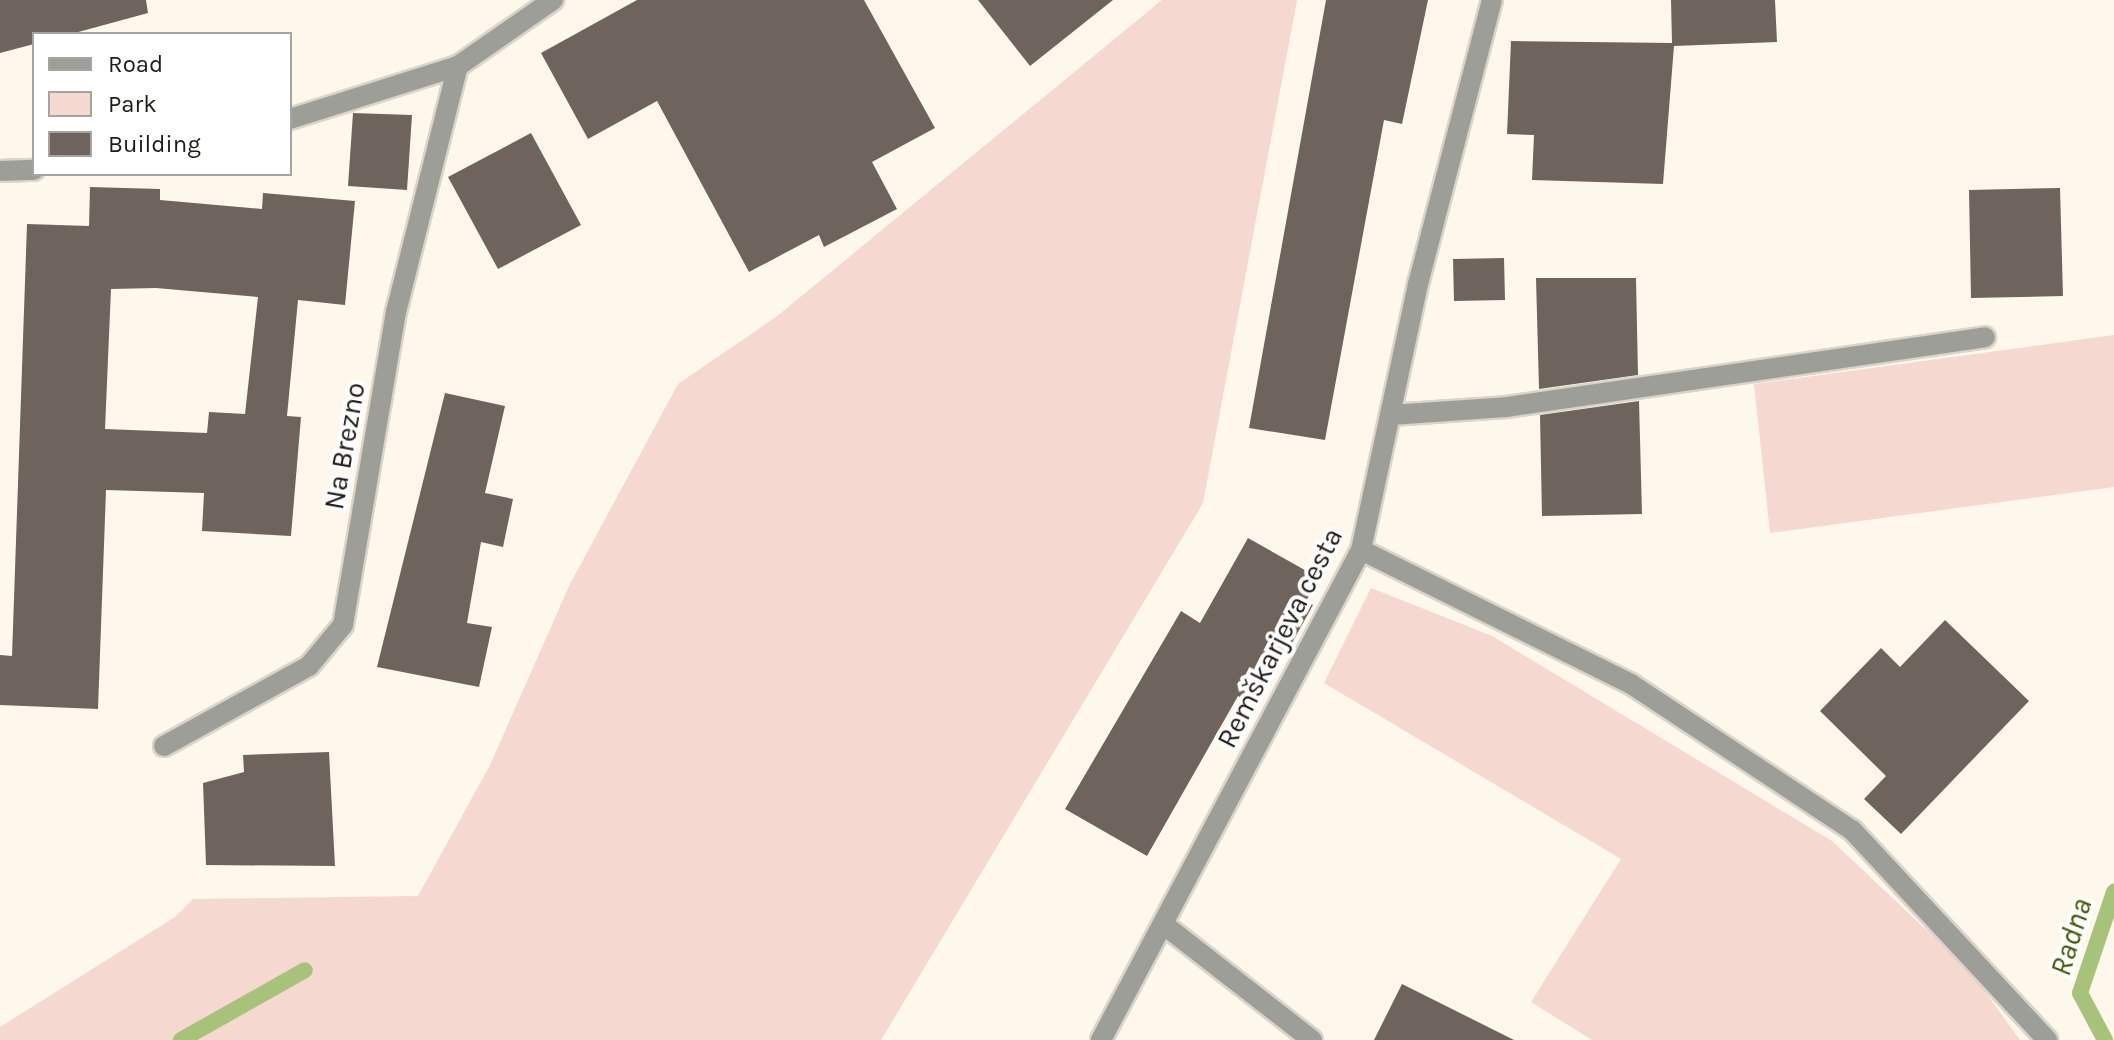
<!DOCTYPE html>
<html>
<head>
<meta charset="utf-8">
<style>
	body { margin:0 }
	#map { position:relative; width:2114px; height:1040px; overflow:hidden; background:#fef7ec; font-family:Karla,sans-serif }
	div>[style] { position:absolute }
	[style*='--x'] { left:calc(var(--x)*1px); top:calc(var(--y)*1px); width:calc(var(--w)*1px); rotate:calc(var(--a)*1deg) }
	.green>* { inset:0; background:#f5d8d0 }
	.stream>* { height:16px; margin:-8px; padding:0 8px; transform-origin:8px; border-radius:8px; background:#a7c279 }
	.building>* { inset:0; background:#6e645d }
	.roads { filter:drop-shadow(2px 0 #dad4ca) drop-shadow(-2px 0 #dad4ca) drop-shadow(0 2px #dad4ca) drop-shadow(0 -2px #dad4ca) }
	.service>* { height:20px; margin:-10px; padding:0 10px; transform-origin:10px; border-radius:10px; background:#9e9e99 }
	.minor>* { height:20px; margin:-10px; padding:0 10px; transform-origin:10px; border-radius:10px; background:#9e9e99 }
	span { translate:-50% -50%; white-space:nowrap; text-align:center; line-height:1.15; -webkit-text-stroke:8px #fff; paint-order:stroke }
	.street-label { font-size:28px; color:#1e1c18 }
	.water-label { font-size:30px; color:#415804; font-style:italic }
	.legend { position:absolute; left:32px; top:32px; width:260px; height:144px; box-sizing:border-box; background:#fff; border:2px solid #a5a4a3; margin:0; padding:10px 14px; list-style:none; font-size:24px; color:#1e1c18 }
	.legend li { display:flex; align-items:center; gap:16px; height:40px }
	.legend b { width:40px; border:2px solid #a5a4a3 }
</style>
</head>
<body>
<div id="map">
	<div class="green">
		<i style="clip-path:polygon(1162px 0,1297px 0,1203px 503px,881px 1040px,0 1040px,0 1027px,175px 917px,193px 899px,418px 896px,490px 765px,570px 584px,678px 384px,776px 317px)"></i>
		<i style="clip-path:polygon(2114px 335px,2114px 487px,1770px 533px,1754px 384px)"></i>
		<i style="clip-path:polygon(1371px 588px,1492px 636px,1832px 841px,1970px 971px,2020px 1040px,1592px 1040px,1531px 1002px,1621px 859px,1324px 683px)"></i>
	</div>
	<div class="stream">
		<i style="--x:181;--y:1040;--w:142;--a:-29.4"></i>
		<i style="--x:2105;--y:1040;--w:53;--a:-118"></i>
		<i style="--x:2080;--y:993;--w:107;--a:-71.4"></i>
	</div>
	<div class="building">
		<i style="clip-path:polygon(0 0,146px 0,148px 13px,71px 34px,34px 34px,34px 44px,0 53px)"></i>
		<i style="clip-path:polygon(637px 0,864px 0,935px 128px,872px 162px,897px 209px,824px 247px,819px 235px,749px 272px,657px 101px,588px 139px,541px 53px)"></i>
		<i style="clip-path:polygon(978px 0,1113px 0,1030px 66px)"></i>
		<i style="clip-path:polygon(1326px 0,1428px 0,1402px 124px,1384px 120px,1325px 440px,1249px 428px)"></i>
		<i style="clip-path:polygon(1671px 0,1775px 0,1777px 42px,1674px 46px,1663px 184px,1532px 180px,1534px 135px,1507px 134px,1511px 41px,1672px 43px)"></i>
		<i style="clip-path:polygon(353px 113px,412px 115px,407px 190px,348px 186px)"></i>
		<i style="clip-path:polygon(531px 133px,581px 225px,498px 269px,448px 177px)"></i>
		<i style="clip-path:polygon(evenodd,90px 187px,160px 189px,160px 200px,262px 209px,263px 193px,355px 201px,345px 305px,298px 300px,287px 416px,301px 417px,291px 536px,202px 531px,204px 493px,106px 490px,98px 709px,0 705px,0 655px,12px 656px,27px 224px,89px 226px,90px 187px,156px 288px,258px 297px,245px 414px,209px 412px,207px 433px,105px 429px,111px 289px,156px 288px)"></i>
		<i style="clip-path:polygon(2060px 188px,2063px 296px,1971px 298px,1969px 190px)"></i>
		<i style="clip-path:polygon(1504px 258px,1505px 300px,1454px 301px,1453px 259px)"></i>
		<i style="clip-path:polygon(1536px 278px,1636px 278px,1638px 375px,1539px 389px)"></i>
		<i style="clip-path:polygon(445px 393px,505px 406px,485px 493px,513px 499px,503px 547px,481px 542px,467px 623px,492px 627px,479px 687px,377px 667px)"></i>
		<i style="clip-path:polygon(1639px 401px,1642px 514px,1542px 516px,1540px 415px)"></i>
		<i style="clip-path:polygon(1248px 538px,1319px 578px,1306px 601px,1313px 605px,1257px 706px,1238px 696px,1147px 856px,1065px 809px,1181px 611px,1200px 623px)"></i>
		<i style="clip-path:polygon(1945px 620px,2029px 701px,1901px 834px,1864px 799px,1886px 776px,1820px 711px,1881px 648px,1900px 667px)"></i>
		<i style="clip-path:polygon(329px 752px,335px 866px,206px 865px,203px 783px,244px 772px,243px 755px)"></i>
		<i style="clip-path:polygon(1402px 984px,1514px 1040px,1374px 1040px)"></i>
	</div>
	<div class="roads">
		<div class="service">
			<i style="--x:1390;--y:415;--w:117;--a:-3.9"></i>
			<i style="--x:1507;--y:407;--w:483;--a:-8.3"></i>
		</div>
		<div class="minor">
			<i style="--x:290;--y:119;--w:176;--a:-17.5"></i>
			<i style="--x:458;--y:66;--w:116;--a:-34.8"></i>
			<i style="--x:0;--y:171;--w:34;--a:-2"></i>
			<i style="--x:1361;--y:550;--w:301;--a:26.4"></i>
			<i style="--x:1631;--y:684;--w:265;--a:33.5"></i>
			<i style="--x:1852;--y:830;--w:287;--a:47.1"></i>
			<i style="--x:164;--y:746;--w:166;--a:-28.9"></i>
			<i style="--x:309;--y:666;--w:53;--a:-50.3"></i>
			<i style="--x:343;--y:625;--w:317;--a:-80.4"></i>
			<i style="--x:396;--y:312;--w:254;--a:-75.9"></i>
			<i style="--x:1163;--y:924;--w:189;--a:37.9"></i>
			<i style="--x:1101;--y:1040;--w:555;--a:-62.05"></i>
			<i style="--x:1361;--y:550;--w:272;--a:-77.9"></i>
			<i style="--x:1418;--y:284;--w:293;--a:-75.4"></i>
		</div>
	</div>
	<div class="street-label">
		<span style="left:345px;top:446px;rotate:-80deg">Na Brezno</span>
		<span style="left:1280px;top:638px;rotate:-63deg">Remškarjeva cesta</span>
	</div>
	<div class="water-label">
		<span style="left:2071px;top:937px;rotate:-73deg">Radna</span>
	</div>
	<ul class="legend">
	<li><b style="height:10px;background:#9e9e99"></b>Road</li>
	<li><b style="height:22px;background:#f5d8d0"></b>Park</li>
	<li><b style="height:22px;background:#6e645d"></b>Building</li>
	</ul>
</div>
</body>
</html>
